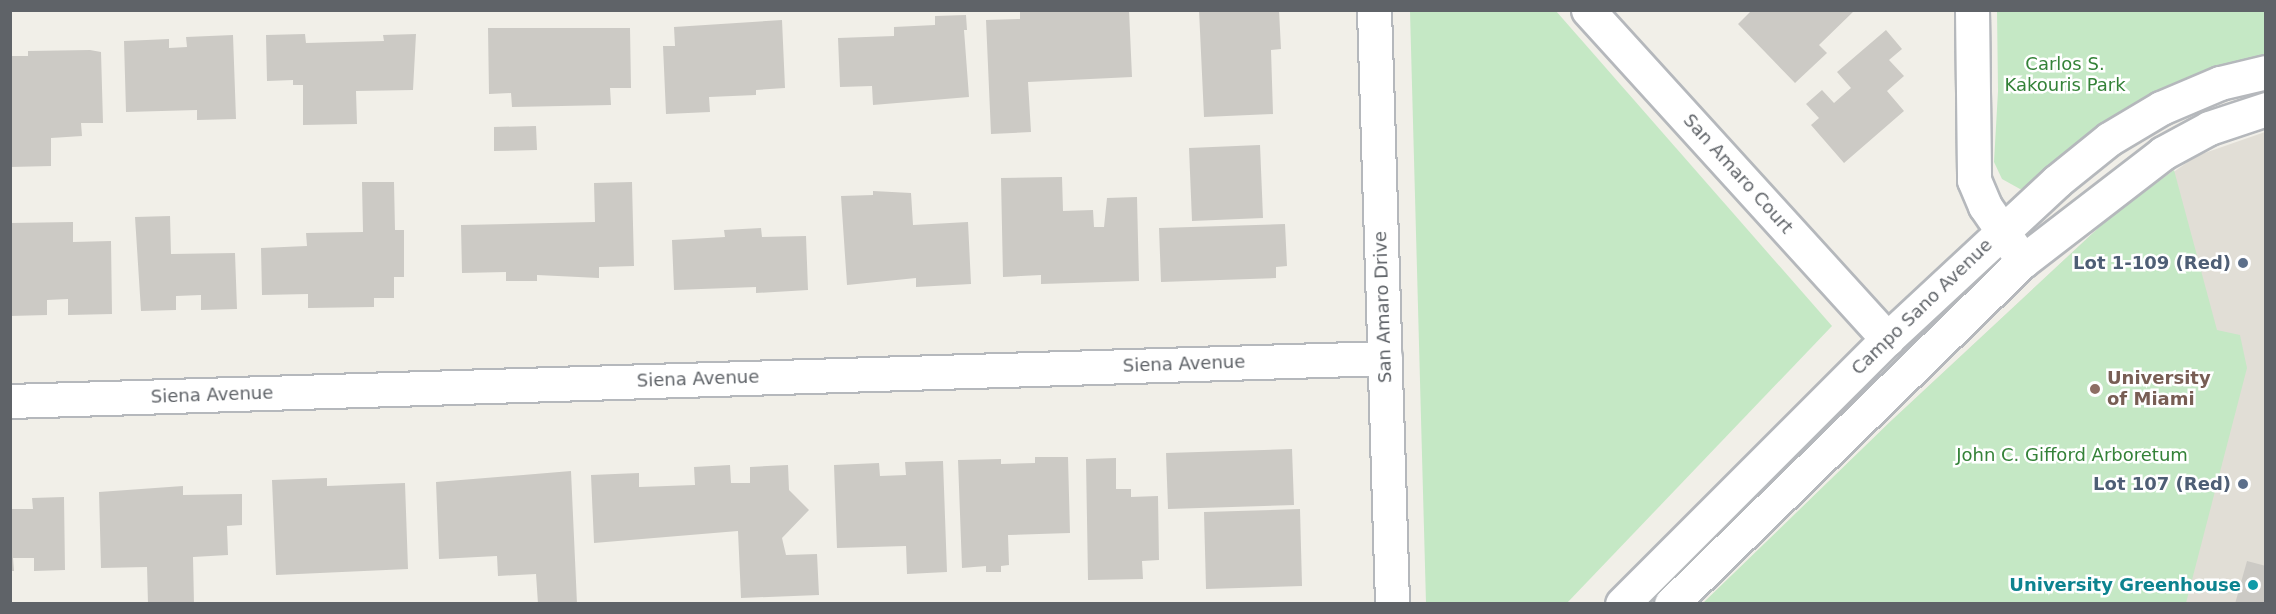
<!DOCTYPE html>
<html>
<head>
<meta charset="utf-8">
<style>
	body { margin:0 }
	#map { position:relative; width:2276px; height:614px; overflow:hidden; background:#f1efe8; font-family:"DejaVu Sans",sans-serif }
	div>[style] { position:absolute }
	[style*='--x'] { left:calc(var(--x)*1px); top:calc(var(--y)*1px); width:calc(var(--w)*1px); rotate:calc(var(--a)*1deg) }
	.education>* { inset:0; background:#e1ded6 }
	.green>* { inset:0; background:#c5e8c5 }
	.building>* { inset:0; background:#cccac5 }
	.roads { filter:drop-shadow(2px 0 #b5b8bc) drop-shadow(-2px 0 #b5b8bc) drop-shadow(0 2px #b5b8bc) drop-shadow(0 -2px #b5b8bc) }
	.street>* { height:33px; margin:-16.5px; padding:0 16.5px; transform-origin:16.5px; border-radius:16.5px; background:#fff }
	.secondary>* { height:33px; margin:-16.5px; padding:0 16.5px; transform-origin:16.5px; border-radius:16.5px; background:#fff }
	.dots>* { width:16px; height:16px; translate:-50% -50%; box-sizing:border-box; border:3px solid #fff; border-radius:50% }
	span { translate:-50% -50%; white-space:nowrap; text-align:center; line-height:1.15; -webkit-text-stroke:5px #fff; paint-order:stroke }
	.park-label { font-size:18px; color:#348238 }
	.street-label { font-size:18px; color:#5f6368 }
	.service-label { font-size:18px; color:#4e5e75; font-weight:700 }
	.right { translate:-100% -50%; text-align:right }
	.education-label { font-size:18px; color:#785e54; font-weight:700 }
	.left { translate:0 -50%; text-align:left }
	.culture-label { font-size:18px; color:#0d838f; font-weight:700 }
	.frame { position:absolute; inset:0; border:12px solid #5f6368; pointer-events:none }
</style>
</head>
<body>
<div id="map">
	<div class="education">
		<i style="clip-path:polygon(2265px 132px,2265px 603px,1703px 604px,1891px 421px,2108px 219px,2196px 156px)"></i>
	</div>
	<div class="green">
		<i style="clip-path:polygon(1410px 11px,1556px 11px,1832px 326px,1567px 603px,1426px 603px)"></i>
		<i style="clip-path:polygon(1997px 11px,2265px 11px,2265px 59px,2028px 188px,2020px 189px,2002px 179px,1994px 162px,1998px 91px)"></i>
		<i style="clip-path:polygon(2174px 170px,2217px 330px,2240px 335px,2247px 368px,2186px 603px,1703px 603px,1891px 421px,2108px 219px)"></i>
	</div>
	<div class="building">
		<i style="clip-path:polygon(1129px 10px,1132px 77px,1028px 82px,1031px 132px,991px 134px,986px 20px,1020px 19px,1020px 11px)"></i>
		<i style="clip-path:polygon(1199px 10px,1279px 10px,1281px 49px,1271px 50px,1273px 114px,1204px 117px)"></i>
		<i style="clip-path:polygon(1752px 10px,1855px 10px,1819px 45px,1827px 53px,1795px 83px,1738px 24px)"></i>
		<i style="clip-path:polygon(966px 15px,967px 30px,964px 30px,969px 97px,873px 105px,872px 86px,840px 87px,838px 38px,894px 36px,894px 27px,935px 25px,935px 16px)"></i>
		<i style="clip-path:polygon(782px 20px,785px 88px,756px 90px,756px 95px,709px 97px,710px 112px,666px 114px,663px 46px,675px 46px,674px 27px)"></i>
		<i style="clip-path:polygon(488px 28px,630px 28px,631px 88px,610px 88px,611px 105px,512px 107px,511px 93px,489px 94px)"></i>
		<i style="clip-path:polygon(1886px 30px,1902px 49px,1889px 60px,1904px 76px,1887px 91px,1904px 111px,1844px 163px,1811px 125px,1819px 118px,1806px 104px,1822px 90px,1834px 103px,1851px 88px,1837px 72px)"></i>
		<i style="clip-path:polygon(305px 34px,306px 43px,384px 41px,383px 35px,416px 34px,413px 90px,356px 91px,357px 124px,303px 125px,303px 85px,293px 85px,293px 80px,267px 81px,266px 35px)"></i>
		<i style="clip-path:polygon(233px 35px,236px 119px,197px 120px,197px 110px,126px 112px,124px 41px,169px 39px,169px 48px,187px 47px,186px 37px)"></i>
		<i style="clip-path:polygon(90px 50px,101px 52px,103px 123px,81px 123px,82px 136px,51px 138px,51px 166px,10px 167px,10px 56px,28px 56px,28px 51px)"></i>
		<i style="clip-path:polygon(536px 126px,537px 150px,494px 151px,494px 127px)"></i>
		<i style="clip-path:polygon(1260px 145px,1263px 218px,1192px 221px,1189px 148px)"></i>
		<i style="clip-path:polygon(1062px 177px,1063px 211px,1093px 210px,1094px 227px,1104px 227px,1107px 198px,1137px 197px,1139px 281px,1041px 284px,1041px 275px,1003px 277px,1001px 178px)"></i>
		<i style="clip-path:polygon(362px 182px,394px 182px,395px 230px,404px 230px,404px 277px,394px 277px,394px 298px,374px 298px,374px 307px,308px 308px,308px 294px,262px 295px,261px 248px,307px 246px,306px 233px,363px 232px)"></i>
		<i style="clip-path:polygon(632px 182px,634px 266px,599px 267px,599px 278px,537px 275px,537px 281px,506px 281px,506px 272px,462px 273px,461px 225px,595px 222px,594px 183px)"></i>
		<i style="clip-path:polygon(873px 191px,911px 193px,913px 225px,968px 222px,971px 284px,916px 287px,916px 278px,847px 285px,841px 196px,873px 195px)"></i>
		<i style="clip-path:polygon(170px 216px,171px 254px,235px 253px,237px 309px,201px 310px,201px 295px,176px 296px,176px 310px,141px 311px,135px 217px)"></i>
		<i style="clip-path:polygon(73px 222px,73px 242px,111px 241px,112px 314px,68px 315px,68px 299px,47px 300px,47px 315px,10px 316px,10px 223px)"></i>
		<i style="clip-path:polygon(1285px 224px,1287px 266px,1276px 267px,1276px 278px,1161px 282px,1159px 228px)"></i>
		<i style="clip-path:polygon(761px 228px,762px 237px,806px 236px,808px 290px,756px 293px,756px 287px,674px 290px,672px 240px,725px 237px,724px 230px)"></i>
		<i style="clip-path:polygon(1292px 449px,1294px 505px,1168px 509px,1166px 453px)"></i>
		<i style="clip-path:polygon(1035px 457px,1068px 457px,1070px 533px,1008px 535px,1009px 565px,1001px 566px,1001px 572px,986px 572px,986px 566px,962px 568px,958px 460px,1001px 459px,1001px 464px,1035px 463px)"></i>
		<i style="clip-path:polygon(1116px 458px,1116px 489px,1131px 489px,1131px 497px,1158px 496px,1159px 560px,1142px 561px,1143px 579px,1088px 580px,1086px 459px)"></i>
		<i style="clip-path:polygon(943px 461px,947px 572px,907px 574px,906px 546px,837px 548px,834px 465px,879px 463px,880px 476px,906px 475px,905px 462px)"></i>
		<i style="clip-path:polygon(730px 465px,731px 483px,750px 483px,750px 467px,788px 465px,789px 490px,809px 510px,782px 538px,786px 555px,817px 554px,819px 595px,741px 598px,738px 531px,594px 543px,591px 475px,639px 473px,639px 487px,695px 485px,694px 467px)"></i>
		<i style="clip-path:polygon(571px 471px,577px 604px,538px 604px,536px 574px,498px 576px,497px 556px,439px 559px,436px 482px)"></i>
		<i style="clip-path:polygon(327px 478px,327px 486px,405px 483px,408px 569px,276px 575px,272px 480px)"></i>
		<i style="clip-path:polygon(183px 486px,183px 495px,242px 494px,242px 525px,227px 526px,228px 555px,193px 557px,194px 604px,148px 604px,147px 567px,101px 568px,99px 492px)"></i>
		<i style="clip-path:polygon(64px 497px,65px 570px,34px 571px,34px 558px,13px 558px,14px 571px,10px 571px,10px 509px,33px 509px,32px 498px)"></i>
		<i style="clip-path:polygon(1300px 509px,1302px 586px,1206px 589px,1204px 512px)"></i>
		<i style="clip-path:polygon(2247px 561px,2266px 566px,2266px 604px,2235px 604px)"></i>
	</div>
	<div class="roads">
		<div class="street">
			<i style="--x:1588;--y:10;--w:445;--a:47.7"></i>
			<i style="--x:1972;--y:10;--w:170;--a:89.3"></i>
			<i style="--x:1974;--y:180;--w:28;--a:67"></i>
			<i style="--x:1985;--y:206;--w:67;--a:55.4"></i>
			<i style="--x:10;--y:401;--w:1376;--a:-1.79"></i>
		</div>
		<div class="secondary">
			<i style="--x:1374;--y:10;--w:594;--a:88.26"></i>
			<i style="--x:1622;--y:604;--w:375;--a:-45"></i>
			<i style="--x:1887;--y:339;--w:232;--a:-42.9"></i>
			<i style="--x:2057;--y:181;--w:67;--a:-38.9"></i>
			<i style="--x:2109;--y:139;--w:61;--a:-30.8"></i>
			<i style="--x:2161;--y:108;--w:64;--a:-23"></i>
			<i style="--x:2220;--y:83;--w:47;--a:-13.4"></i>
			<i style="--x:1671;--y:604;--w:491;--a:-44.3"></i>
			<i style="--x:2023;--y:261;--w:177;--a:-37.6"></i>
			<i style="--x:2163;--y:153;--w:52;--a:-28.5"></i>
			<i style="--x:2209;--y:128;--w:60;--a:-18.4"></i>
		</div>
	</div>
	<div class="dots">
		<i style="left:2243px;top:263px;background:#5c6f8a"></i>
		<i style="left:2095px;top:389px;background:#8d6e63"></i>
		<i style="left:2243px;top:484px;background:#5c6f8a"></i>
		<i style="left:2253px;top:585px;background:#0f9aa8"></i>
	</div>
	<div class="park-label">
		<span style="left:2065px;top:75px">Carlos S.<br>Kakouris Park</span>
		<span style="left:2072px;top:455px">John C. Gifford Arboretum</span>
	</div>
	<div class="street-label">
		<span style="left:1738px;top:174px;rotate:48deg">San Amaro Court</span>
		<span style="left:1383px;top:307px;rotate:-92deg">San Amaro Drive</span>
		<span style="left:1922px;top:307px;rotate:-44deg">Campo Sano Avenue</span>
		<span style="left:1184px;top:364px;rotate:-2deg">Siena Avenue</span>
		<span style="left:698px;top:379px;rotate:-2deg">Siena Avenue</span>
		<span style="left:212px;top:395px;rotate:-2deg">Siena Avenue</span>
	</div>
	<div class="service-label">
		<span class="right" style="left:2231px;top:263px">Lot 1-109 (Red)</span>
		<span class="right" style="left:2231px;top:484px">Lot 107 (Red)</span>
	</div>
	<div class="education-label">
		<span class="left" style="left:2107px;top:389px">University<br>of Miami</span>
	</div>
	<div class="culture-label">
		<span class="right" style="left:2241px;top:585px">University Greenhouse</span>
	</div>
	<div class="frame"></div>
</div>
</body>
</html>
